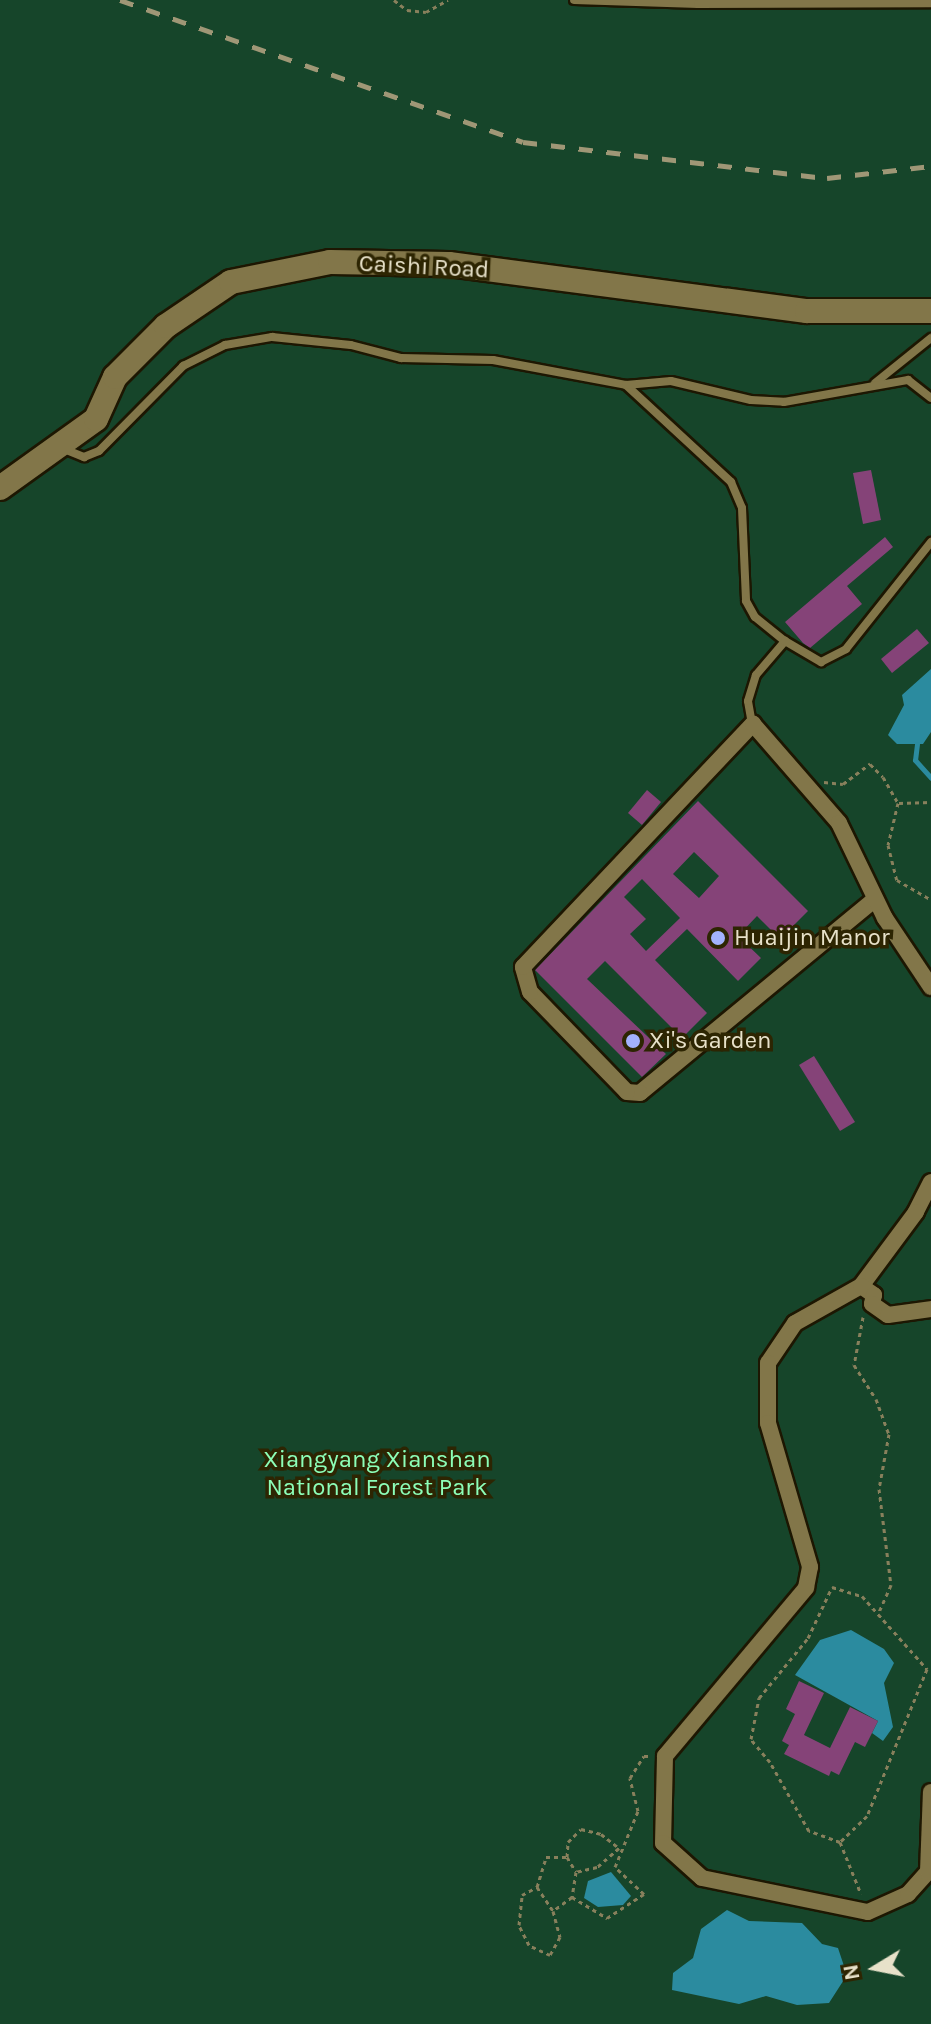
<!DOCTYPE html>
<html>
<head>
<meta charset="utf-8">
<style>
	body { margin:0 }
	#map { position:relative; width:931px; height:2024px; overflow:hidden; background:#392e00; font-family:Karla,sans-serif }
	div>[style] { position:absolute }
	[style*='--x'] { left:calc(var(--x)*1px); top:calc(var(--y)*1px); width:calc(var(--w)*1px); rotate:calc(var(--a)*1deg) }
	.green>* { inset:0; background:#16452a }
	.water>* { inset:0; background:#2b8b9f }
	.stream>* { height:5px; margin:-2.5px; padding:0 2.5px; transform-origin:2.5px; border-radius:2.5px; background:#2b8b9f }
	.building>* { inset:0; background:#854378 }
	.path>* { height:3px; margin-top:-1.5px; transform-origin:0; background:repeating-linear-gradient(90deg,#88805c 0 4px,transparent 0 8px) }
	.roads { filter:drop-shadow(2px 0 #1d1702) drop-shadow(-2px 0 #1d1702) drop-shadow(0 2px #1d1702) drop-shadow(0 -2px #1d1702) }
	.lane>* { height:8px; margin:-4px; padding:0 4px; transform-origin:4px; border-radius:4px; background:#827649 }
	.street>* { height:16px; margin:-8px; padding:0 8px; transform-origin:8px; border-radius:8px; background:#827649 }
	.secondary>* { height:24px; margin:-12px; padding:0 12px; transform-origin:12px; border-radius:12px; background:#827649 }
	.rail>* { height:5px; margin-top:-2.5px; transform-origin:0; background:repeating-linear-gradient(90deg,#9f9776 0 14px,transparent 0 28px) }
	.dots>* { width:22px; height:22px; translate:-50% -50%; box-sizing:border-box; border:4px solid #2d2502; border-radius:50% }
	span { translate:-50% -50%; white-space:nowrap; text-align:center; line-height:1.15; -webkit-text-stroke:7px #2d2502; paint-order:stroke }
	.street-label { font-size:24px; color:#e7e1c9 }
	.poi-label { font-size:24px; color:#e7e1c9 }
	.left { translate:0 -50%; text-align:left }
	.park-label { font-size:24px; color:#8cfeb8 }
	.north { position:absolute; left:835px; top:1928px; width:80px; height:80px; -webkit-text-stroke:6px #2d2502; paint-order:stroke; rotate:260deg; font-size:22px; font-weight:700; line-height:32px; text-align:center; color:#e7e1c9 }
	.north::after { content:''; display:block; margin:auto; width:28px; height:36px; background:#e7e1c9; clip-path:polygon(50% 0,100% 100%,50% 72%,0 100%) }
</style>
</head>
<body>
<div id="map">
	<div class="green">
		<i style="clip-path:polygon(0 0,931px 0,931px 2024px,0 2024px)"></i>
	</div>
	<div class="water">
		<i style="clip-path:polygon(931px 669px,931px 732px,923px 744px,897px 744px,888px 735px,904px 705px,902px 695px)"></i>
		<i style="clip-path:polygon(851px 1630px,884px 1649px,894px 1663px,884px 1683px,893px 1727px,883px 1741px,872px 1733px,878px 1721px,795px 1675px,820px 1640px)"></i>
		<i style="clip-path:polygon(611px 1872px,631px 1896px,623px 1905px,598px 1907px,584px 1898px,588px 1881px)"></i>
		<i style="clip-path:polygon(727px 1910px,749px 1921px,802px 1923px,822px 1944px,838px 1948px,847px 1975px,829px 2003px,797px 2005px,766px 1996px,739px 2004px,672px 1990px,673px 1973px,693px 1958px,701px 1929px)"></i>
	</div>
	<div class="stream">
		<i style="--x:917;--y:744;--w:16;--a:97"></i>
		<i style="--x:915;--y:760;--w:24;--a:48"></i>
	</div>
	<div class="building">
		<i style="clip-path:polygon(871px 470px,881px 520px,863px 524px,853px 473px)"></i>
		<i style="clip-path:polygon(885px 537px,893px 547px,847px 586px,862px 604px,810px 648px,803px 643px,785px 622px)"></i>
		<i style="clip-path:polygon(917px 629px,929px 643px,892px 673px,881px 659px)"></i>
		<i style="clip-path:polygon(647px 790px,661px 802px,642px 825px,628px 813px)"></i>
		<i style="clip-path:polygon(evenodd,698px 801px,808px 911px,780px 939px,757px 916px,738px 936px,761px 958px,738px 981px,687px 929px,655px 960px,707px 1013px,682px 1038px,605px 961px,587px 979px,666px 1054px,642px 1077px,535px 970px,698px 801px,694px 852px,719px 876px,699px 898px,673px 874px,694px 852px,698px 801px,642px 879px,680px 918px,646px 951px,630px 934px,646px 919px,624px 897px,642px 879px)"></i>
		<i style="clip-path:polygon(814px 1056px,855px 1122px,840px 1131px,799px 1065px)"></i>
		<i style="clip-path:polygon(799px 1681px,824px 1693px,804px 1735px,830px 1748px,850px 1707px,878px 1721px,865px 1747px,855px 1742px,839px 1775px,831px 1771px,829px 1776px,784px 1754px,789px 1745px,782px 1741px,795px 1714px,786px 1709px)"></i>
	</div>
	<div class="path">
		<i style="--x:394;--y:0;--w:16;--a:38"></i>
		<i style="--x:407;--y:10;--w:19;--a:6"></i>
		<i style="--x:426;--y:12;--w:25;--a:-29"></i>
		<i style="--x:824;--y:782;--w:19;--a:6"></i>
		<i style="--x:843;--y:784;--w:34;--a:-37"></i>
		<i style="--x:870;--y:764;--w:18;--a:45"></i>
		<i style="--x:883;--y:777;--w:30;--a:60"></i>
		<i style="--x:898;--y:803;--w:43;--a:103.4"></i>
		<i style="--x:888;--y:845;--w:36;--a:76"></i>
		<i style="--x:897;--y:880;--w:39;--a:30"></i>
		<i style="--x:899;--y:803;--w:32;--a:-2"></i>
		<i style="--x:863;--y:1317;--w:49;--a:100.6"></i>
		<i style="--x:854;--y:1365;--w:40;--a:57.1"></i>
		<i style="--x:876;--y:1399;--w:37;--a:70"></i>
		<i style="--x:889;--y:1434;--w:56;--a:100.3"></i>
		<i style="--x:879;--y:1489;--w:97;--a:82.9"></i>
		<i style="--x:891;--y:1585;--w:32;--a:114"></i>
		<i style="--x:832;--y:1587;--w:31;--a:17"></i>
		<i style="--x:862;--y:1596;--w:98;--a:48.3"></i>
		<i style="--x:927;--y:1669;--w:159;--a:112.2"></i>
		<i style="--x:867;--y:1816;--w:37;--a:136"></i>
		<i style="--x:840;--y:1842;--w:33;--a:-160"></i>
		<i style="--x:809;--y:1831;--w:79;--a:-119.5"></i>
		<i style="--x:770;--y:1762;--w:30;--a:-130"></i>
		<i style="--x:751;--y:1739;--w:42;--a:-79"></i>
		<i style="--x:759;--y:1698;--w:77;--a:-50.8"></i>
		<i style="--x:808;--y:1638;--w:56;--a:-64.8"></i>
		<i style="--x:840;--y:1842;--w:56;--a:68"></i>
		<i style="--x:567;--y:1857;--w:15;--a:-86"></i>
		<i style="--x:568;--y:1842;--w:18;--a:-45"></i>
		<i style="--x:581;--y:1829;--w:21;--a:14"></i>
		<i style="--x:601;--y:1834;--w:23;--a:38"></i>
		<i style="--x:619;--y:1848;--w:29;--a:139"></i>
		<i style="--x:597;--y:1867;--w:22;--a:167"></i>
		<i style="--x:537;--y:1887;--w:29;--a:56"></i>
		<i style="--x:553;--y:1911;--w:27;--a:75"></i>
		<i style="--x:560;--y:1937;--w:21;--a:119"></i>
		<i style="--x:550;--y:1955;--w:23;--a:-155"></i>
		<i style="--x:529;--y:1945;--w:22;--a:-117"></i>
		<i style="--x:519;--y:1925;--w:30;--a:-84"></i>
		<i style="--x:522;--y:1895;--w:17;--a:-28"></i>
		<i style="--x:537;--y:1887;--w:31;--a:-73"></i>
		<i style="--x:546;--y:1857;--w:21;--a:0"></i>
		<i style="--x:567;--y:1857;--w:17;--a:59"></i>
		<i style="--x:576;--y:1872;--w:25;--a:99"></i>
		<i style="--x:572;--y:1897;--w:24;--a:144"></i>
		<i style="--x:572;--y:1897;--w:41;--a:31"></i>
		<i style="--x:607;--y:1918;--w:44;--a:-33"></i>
		<i style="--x:644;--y:1894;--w:40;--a:-137"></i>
		<i style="--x:615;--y:1867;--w:61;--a:-67.7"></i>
		<i style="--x:638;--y:1811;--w:34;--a:-104"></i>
		<i style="--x:630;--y:1778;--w:26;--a:-58"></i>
		<i style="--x:644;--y:1756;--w:7;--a:0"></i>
	</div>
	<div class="roads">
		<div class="lane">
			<i style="--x:574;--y:0;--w:124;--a:1.8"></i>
			<i style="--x:698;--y:0;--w:4;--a:90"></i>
			<i style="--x:698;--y:4;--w:233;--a:-0.2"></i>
			<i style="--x:875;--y:383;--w:72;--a:-38.8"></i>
			<i style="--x:626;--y:385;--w:143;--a:42.7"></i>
			<i style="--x:731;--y:482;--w:28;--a:67"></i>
			<i style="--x:742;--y:508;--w:93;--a:87.5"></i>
			<i style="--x:746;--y:601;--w:18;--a:61"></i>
			<i style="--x:755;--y:617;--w:38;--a:39"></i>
			<i style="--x:64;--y:449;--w:22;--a:22"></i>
			<i style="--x:84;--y:457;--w:16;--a:-22"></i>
			<i style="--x:99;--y:451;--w:120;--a:-45.3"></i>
			<i style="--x:183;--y:366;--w:47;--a:-26.6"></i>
			<i style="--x:225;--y:345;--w:48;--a:-9.7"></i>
			<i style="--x:272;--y:337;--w:79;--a:5.8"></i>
			<i style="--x:351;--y:345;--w:52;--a:14.6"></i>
			<i style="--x:401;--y:358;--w:92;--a:1.2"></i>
			<i style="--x:493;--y:360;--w:135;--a:10.6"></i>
			<i style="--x:626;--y:385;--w:45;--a:-5.1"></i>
			<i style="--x:671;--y:381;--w:82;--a:13.4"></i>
			<i style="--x:751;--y:400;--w:33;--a:3"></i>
			<i style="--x:784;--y:402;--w:126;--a:-10.1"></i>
			<i style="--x:908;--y:380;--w:29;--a:38"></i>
			<i style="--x:752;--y:724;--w:23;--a:-100"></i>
			<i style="--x:748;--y:701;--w:27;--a:-73"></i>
			<i style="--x:756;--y:675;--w:45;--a:-49.5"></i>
			<i style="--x:785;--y:641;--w:42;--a:30.3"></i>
			<i style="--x:821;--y:662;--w:28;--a:-27"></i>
			<i style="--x:846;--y:649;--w:137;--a:-51.5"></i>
		</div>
		<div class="street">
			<i style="--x:874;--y:900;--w:303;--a:140.5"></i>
			<i style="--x:640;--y:1093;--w:13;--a:-176"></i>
			<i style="--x:627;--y:1092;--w:139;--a:-134.1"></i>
			<i style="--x:530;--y:992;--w:26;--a:-106"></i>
			<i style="--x:523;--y:967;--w:335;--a:-46.6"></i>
			<i style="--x:753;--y:724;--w:131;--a:49"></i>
			<i style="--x:839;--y:823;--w:106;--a:64.2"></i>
			<i style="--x:885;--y:918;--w:83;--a:56.3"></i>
			<i style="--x:931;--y:1182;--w:34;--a:117"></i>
			<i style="--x:916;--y:1212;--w:92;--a:126.6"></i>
			<i style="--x:861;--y:1286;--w:76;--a:150.7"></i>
			<i style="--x:795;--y:1323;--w:48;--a:124"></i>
			<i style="--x:768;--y:1363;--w:60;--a:90"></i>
			<i style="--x:768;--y:1423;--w:150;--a:73.7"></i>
			<i style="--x:810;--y:1567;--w:21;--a:101"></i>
			<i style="--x:806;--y:1588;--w:219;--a:130"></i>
			<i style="--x:665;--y:1756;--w:87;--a:91.3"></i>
			<i style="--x:663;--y:1843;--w:52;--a:41.9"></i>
			<i style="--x:702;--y:1878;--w:169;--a:11.6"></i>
			<i style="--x:868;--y:1912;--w:44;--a:-24.2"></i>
			<i style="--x:908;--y:1894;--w:30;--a:-48"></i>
			<i style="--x:928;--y:1872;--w:80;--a:-87.9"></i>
			<i style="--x:861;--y:1286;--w:16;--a:35"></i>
			<i style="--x:874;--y:1295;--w:9;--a:103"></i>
			<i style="--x:872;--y:1304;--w:19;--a:35"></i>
			<i style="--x:888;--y:1315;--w:43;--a:-7.9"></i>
		</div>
		<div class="secondary">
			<i style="--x:0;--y:488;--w:118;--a:-35.7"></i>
			<i style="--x:96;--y:419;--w:46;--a:-65.7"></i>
			<i style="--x:115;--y:377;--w:72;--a:-45"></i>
			<i style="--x:166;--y:326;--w:78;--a:-34.1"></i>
			<i style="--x:231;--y:282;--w:101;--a:-11.4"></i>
			<i style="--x:330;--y:262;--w:119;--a:1"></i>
			<i style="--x:449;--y:264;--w:361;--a:7.5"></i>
			<i style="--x:807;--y:311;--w:124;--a:0"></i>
		</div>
	</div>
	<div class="rail">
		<i style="--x:120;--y:0;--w:427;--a:19.4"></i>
		<i style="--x:523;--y:142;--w:306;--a:6.8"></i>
		<i style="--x:827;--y:178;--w:105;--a:-6.6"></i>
	</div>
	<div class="dots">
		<i style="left:718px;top:938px;background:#a3b2fd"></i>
		<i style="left:633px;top:1041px;background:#a3b2fd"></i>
	</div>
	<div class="street-label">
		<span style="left:424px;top:267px;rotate:3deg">Caishi Road</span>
	</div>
	<div class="poi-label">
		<span class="left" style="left:734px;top:938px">Huaijin Manor</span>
		<span class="left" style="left:649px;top:1041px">Xi's Garden</span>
	</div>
	<div class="park-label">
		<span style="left:377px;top:1474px">Xiangyang Xianshan<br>National Forest Park</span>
	</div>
	<div class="north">N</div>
</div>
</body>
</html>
